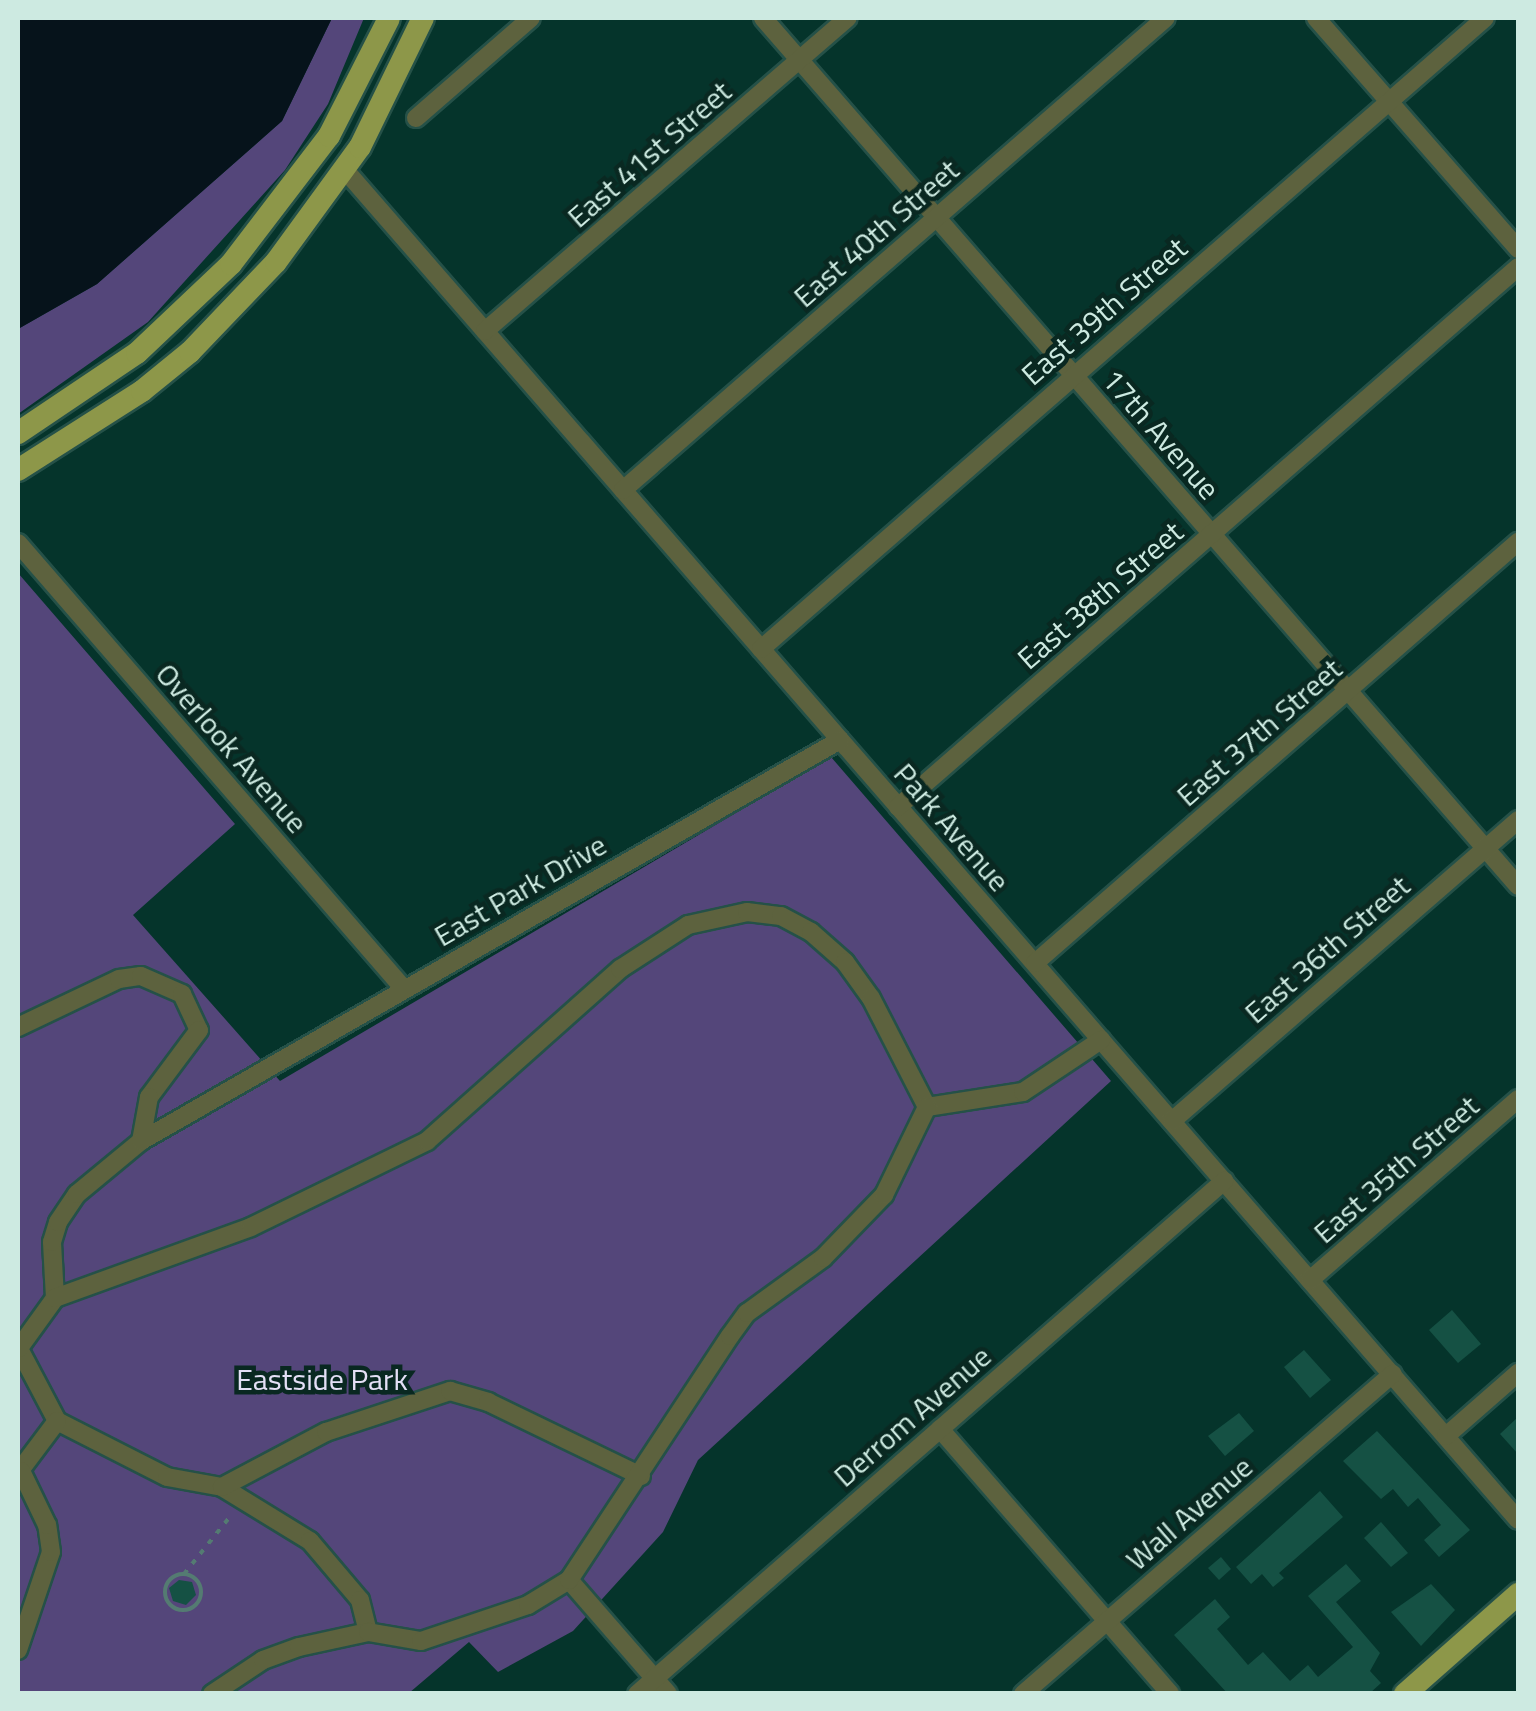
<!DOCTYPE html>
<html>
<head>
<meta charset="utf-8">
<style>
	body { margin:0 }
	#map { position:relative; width:1536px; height:1711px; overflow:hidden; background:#05342b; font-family:"Titillium Web",sans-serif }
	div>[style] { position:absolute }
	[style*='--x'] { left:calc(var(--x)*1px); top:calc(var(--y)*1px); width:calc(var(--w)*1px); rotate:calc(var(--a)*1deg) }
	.green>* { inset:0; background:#54467a }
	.water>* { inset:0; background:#06131b }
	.building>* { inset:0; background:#155144 }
	.path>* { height:4px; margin-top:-2px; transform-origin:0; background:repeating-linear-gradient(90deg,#547b72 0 5px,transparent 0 13px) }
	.path>.ring { margin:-2px; padding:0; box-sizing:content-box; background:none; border:4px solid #547b72; border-radius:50% }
	.roads { filter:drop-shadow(2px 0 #255148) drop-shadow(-2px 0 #255148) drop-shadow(0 2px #255148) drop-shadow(0 -2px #255148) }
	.minor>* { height:18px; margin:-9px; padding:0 9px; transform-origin:9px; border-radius:9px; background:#5d623e }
	.major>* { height:22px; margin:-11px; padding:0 11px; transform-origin:11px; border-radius:11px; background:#8d9749 }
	span { translate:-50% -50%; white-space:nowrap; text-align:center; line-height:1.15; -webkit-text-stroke:9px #092821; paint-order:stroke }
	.street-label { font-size:30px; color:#cdeae1 }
	.park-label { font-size:30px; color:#e4e0f6 }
	.frame { position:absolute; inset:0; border:20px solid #cdeae1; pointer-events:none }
</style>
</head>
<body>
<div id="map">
	<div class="green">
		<i style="clip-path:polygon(332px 18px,364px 18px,328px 104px,285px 170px,148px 322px,18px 414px,18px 329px,97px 284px,282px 121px)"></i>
		<i style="clip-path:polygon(18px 573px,235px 824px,133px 915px,280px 1081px,831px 757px,1111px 1081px,698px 1460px,663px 1532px,573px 1631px,498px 1672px,469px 1642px,409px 1693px,18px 1693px)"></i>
	</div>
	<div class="water">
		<i style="clip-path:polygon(18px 18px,332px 18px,282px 121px,97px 284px,18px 329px)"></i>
	</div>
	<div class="building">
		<i style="clip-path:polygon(1452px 1310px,1481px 1344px,1458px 1363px,1429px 1330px)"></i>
		<i style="clip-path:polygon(1304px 1350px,1331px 1380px,1310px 1398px,1284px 1367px)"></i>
		<i style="clip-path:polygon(1239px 1413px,1254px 1431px,1225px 1456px,1208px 1436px)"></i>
		<i style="clip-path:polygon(1518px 1417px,1518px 1454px,1500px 1434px)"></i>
		<i style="clip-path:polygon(1377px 1431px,1470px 1530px,1439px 1557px,1424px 1540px,1441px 1525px,1418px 1498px,1408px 1507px,1393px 1489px,1381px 1499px,1343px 1461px)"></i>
		<i style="clip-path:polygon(1320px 1491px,1343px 1517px,1279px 1573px,1284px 1578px,1273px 1587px,1262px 1574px,1251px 1584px,1236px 1567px)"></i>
		<i style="clip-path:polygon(1381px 1522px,1408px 1553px,1391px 1567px,1364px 1538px)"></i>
		<i style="clip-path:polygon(1221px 1557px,1231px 1569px,1219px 1580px,1208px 1568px)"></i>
		<i style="clip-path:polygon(1346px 1564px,1361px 1581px,1336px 1602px,1380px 1653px,1370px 1671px,1381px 1683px,1369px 1694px,1228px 1694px,1174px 1635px,1215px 1599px,1230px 1617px,1217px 1629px,1248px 1665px,1263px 1652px,1290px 1681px,1308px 1665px,1318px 1677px,1353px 1647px,1308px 1596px)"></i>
		<i style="clip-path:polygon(179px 1580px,192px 1582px,196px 1595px,186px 1605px,173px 1601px,169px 1588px)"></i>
		<i style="clip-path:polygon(1431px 1584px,1455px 1610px,1421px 1646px,1391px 1612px)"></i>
	</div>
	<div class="path">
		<i class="ring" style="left:165px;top:1574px;width:32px;height:32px"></i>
		<i style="--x:184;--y:1574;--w:77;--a:-51.3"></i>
	</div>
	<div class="roads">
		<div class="minor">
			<i style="--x:763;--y:18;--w:1150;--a:48.98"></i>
			<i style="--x:1316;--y:18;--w:307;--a:48.8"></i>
			<i style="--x:416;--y:118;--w:152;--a:-41"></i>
			<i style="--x:345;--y:170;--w:1788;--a:49.01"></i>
			<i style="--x:485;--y:331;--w:479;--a:-40.8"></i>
			<i style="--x:623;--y:490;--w:719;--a:-41"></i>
			<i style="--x:18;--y:543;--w:590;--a:49.12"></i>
			<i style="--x:761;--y:649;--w:960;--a:-41.07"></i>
			<i style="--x:898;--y:807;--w:822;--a:-41.05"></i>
			<i style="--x:1035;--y:963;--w:641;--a:-41.08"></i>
			<i style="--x:18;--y:1027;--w:112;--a:-25.4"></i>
			<i style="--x:119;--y:979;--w:22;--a:-8"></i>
			<i style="--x:141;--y:976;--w:45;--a:23.7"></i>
			<i style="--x:182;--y:994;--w:40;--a:65"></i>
			<i style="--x:199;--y:1030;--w:84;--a:126.7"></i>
			<i style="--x:149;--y:1097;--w:45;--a:100.3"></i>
			<i style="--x:927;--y:1107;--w:97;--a:-8.9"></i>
			<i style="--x:1023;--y:1092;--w:94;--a:-33.7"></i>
			<i style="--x:1172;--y:1121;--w:459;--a:-41"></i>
			<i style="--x:1310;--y:1280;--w:276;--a:-41"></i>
			<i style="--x:55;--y:1298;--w:56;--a:-93.1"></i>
			<i style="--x:52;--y:1242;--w:21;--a:-73"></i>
			<i style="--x:58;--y:1222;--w:34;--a:-56"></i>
			<i style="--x:77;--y:1194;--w:83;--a:-39.6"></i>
			<i style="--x:141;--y:1141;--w:806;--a:-29.84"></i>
			<i style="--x:18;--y:1347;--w:84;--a:62.2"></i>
			<i style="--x:57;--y:1421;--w:123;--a:27"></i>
			<i style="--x:167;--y:1477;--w:56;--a:10.3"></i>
			<i style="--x:222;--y:1487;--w:103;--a:31.5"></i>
			<i style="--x:310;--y:1541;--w:77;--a:49.7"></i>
			<i style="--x:360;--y:1600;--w:33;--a:76"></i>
			<i style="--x:19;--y:1348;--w:62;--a:-54.2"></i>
			<i style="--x:55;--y:1298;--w:208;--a:-19.9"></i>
			<i style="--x:251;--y:1227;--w:196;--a:-26"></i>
			<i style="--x:427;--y:1141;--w:259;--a:-41.7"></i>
			<i style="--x:620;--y:969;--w:81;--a:-32.9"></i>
			<i style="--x:688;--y:925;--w:60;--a:-12.4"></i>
			<i style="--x:747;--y:912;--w:34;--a:7"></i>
			<i style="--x:781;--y:916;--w:34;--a:28"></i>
			<i style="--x:811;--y:932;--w:45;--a:41.4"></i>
			<i style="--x:845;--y:962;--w:44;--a:54.2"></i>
			<i style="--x:871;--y:998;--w:123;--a:62.8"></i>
			<i style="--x:940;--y:1429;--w:351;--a:49"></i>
			<i style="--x:1446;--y:1436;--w:96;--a:-41.2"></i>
			<i style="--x:18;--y:1473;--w:65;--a:-53.1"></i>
			<i style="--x:222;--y:1487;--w:118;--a:-27.9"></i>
			<i style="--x:326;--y:1432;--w:131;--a:-18.3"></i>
			<i style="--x:450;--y:1391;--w:40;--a:16"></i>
			<i style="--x:488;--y:1402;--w:170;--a:25.8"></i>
			<i style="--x:569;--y:1580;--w:151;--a:49"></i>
			<i style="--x:18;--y:1650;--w:103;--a:-71.4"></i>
			<i style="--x:51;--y:1552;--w:27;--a:-98"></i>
			<i style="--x:47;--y:1525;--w:60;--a:-115.7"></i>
			<i style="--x:212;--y:1694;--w:61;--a:-33.7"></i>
			<i style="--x:263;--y:1660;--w:38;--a:-20"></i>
			<i style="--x:299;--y:1647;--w:71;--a:-12.3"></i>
			<i style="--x:368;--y:1632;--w:54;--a:9.6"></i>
			<i style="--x:421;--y:1641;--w:113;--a:-18.6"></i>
			<i style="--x:528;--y:1605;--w:48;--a:-31.4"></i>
			<i style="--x:569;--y:1580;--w:292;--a:-56.6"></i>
			<i style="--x:730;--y:1336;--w:29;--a:-54"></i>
			<i style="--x:747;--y:1313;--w:94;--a:-35.9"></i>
			<i style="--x:823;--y:1258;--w:88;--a:-45.9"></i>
			<i style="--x:884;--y:1195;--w:98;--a:-64"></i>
			<i style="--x:637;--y:1694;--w:780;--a:-41.15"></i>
			<i style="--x:1023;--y:1694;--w:489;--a:-40.9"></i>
		</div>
		<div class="major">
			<i style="--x:18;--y:433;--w:143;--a:-33.9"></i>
			<i style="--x:137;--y:353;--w:129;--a:-43.4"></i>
			<i style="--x:231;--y:264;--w:161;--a:-52.6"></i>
			<i style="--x:329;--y:136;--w:132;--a:-63"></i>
			<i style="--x:18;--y:470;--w:147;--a:-32.5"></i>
			<i style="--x:142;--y:391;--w:62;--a:-39.1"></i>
			<i style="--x:190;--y:352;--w:124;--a:-46.3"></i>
			<i style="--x:276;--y:262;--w:142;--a:-53.9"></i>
			<i style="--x:360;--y:147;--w:144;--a:-64"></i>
			<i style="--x:1405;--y:1694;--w:151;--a:-41.5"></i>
		</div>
	</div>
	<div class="street-label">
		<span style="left:649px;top:154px;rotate:-41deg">East 41st Street</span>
		<span style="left:876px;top:233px;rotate:-41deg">East 40th Street</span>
		<span style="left:1104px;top:311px;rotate:-41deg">East 39th Street</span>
		<span style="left:1161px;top:434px;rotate:49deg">17th Avenue</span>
		<span style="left:1100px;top:595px;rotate:-41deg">East 38th Street</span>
		<span style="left:1259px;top:732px;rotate:-41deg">East 37th Street</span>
		<span style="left:232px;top:748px;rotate:49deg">Overlook Avenue</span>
		<span style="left:952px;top:827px;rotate:49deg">Park Avenue</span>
		<span style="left:520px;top:890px;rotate:-30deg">East Park Drive</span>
		<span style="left:1327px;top:949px;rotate:-41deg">East 36th Street</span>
		<span style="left:1396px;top:1169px;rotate:-41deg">East 35th Street</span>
		<span style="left:912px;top:1416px;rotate:-41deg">Derrom Avenue</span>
		<span style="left:1189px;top:1513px;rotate:-41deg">Wall Avenue</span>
	</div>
	<div class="park-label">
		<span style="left:322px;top:1379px">Eastside Park</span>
	</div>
	<div class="frame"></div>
</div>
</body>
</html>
